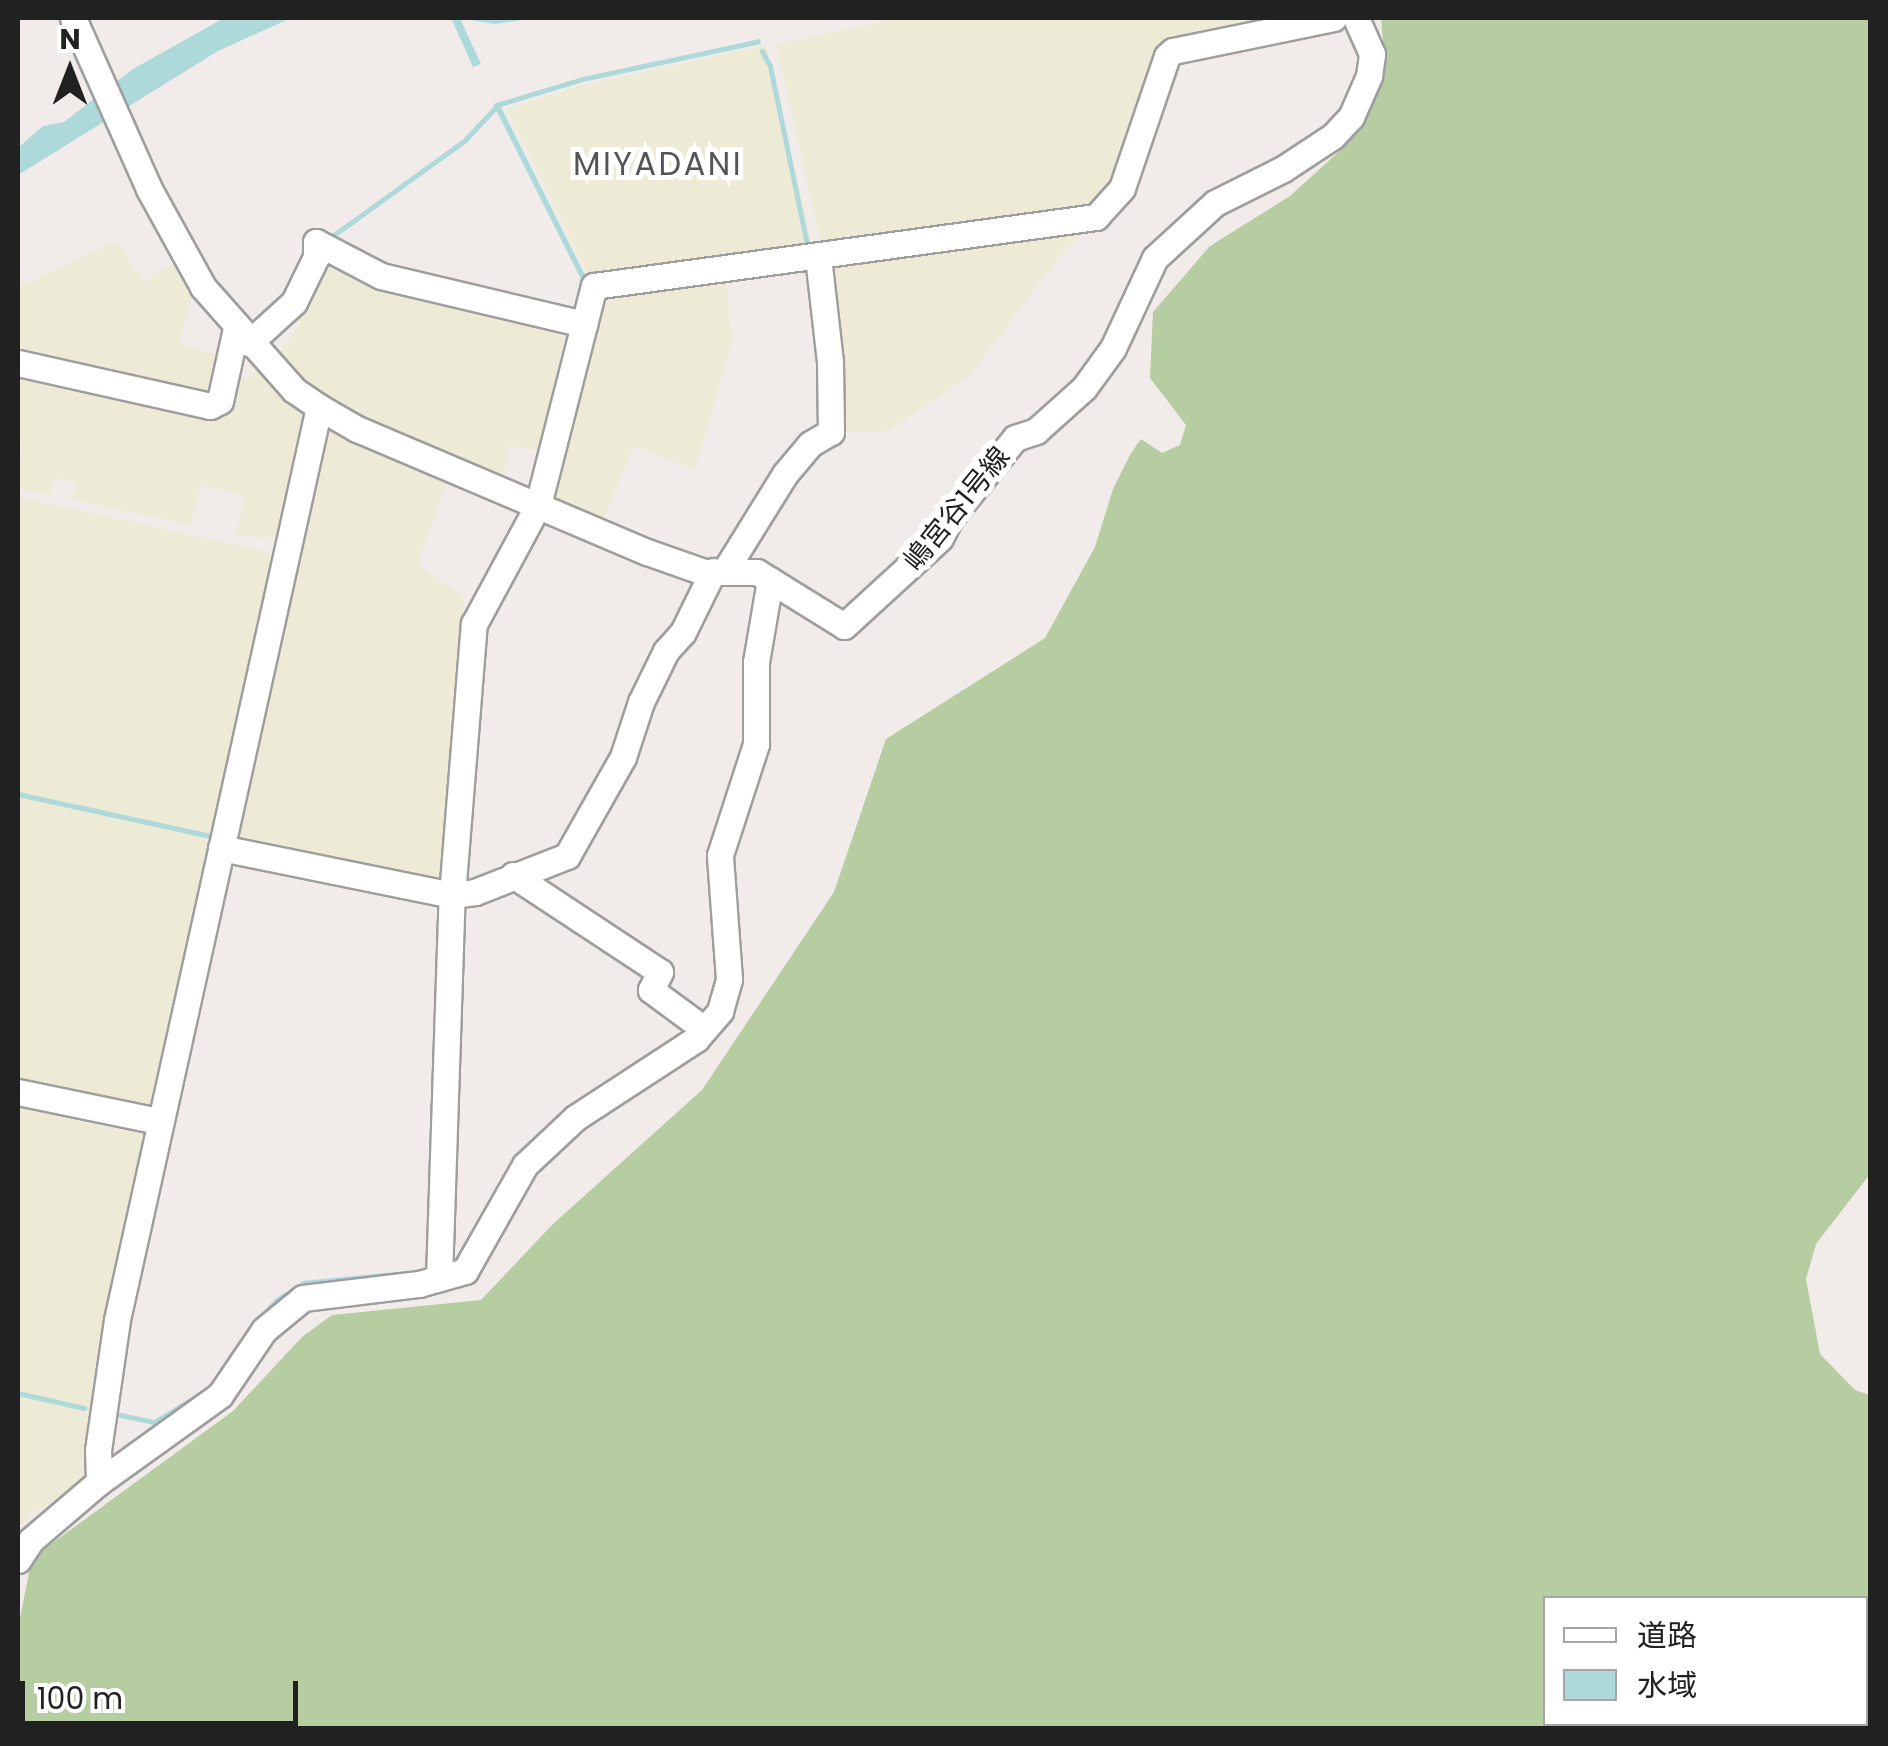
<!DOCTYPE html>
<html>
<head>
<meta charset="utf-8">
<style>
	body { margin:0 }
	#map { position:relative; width:1888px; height:1746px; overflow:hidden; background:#f1ece9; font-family:Poppins,"Noto Sans JP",sans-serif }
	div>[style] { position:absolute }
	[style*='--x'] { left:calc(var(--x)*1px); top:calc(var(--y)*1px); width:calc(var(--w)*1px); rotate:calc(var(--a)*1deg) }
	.farmland>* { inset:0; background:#edead6 }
	.forest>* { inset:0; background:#b6cca1 }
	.water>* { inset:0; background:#add9da }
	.stream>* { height:5px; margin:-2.5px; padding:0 2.5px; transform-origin:2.5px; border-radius:2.5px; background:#add9da }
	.roads { filter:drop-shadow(2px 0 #9e9e9e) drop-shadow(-2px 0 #9e9e9e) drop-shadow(0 2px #9e9e9e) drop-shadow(0 -2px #9e9e9e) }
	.minor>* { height:25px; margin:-12.5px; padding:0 12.5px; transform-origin:12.5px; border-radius:12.5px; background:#fff }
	span { translate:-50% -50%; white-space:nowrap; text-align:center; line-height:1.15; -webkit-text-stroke:10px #fff; paint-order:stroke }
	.street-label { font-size:28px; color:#212121 }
	.quarter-label { font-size:32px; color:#545454; letter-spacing:2.5px }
	.frame { position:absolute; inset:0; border:20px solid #212121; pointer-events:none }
	.legend { position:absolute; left:1543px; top:1596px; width:325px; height:130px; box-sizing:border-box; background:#fff; border:2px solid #a6a6a6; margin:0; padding:12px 18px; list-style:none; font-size:30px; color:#212121 }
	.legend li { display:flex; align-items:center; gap:20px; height:50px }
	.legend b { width:50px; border:2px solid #a6a6a6 }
	.north { position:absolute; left:20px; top:20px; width:100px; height:100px; -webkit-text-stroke:8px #fff; paint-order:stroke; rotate:0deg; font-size:28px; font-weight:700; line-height:40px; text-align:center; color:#212121 }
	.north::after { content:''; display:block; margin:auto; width:35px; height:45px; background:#212121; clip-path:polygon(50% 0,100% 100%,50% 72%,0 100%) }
	.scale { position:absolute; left:20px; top:1681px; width:278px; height:45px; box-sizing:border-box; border:5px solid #212121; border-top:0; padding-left:12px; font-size:30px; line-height:35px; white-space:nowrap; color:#212121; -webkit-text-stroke:8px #fff; paint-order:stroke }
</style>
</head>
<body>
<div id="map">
	<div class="farmland">
		<i style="clip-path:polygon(900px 18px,1302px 18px,1180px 41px,1122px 170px,1087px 212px,822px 247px,776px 44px)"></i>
		<i style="clip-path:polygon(766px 45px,812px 244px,590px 279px,506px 109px,583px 85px)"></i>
		<i style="clip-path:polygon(1090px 226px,1058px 258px,970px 375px,889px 431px,836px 433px,825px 267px)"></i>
		<i style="clip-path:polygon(117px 241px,143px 282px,179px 260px,194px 283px,180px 344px,225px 357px,218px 396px,18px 360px,18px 287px)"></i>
		<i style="clip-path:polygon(319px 247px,567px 325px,539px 450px,509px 446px,504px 480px,362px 425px,274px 360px,300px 324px,297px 304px)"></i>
		<i style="clip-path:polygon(726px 276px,732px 342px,695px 470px,634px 446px,599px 529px,554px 504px,552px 494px,596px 298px)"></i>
		<i style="clip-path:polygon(231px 363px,247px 380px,261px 365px,310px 409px,282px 539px,236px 535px,245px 496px,201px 485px,190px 525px,72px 499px,76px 482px,55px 478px,49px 495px,18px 488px,22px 445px,18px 443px,18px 367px,208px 410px)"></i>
		<i style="clip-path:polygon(333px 422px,449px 475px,417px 565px,464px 597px,440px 886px,235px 846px,283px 594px,320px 428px)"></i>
		<i style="clip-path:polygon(18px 497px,270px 552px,277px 559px,156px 1109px,18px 1088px)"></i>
		<i style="clip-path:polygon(18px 1100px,148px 1129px,90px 1482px,56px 1504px,42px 1506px,18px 1527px)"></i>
	</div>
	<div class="forest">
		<i style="clip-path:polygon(1381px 18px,1870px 18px,1870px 1174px,1816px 1244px,1806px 1279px,1820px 1354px,1855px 1390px,1870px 1395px,1870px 1618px,1866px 1623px,1866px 1598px,1546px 1598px,1546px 1724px,1818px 1724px,1817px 1728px,18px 1728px,18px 1628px,32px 1558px,233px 1411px,302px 1337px,332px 1315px,481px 1300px,553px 1224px,702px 1090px,834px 892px,886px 739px,1045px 638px,1095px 547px,1113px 489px,1131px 453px,1141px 439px,1162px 453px,1180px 445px,1186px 425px,1150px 378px,1153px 312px,1210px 246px,1290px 196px,1345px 146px,1370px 110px,1385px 65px)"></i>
	</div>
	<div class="water">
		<i style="clip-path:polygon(224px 18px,291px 18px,218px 51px,18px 175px,19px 147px,43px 126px,64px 122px,133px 69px)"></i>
		<i style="clip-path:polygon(451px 18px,537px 18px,494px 24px,460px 18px,481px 64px,473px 67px)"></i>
		<i style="clip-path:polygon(760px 39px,761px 44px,583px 82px,501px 107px,587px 279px,538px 487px,471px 617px,467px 631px,444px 904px,430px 1272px,424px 1277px,304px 1286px,278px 1303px,255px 1328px,212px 1391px,154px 1425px,116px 1417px,117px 1412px,154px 1420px,208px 1387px,251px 1324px,275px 1299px,303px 1281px,426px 1269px,439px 903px,462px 631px,534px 484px,581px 279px,493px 104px,583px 77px)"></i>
	</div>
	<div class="stream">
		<i style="--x:762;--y:51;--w:17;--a:62"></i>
		<i style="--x:770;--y:66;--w:187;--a:78.3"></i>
		<i style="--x:327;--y:240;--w:169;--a:-35.9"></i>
		<i style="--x:464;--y:141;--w:48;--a:-46.7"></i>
		<i style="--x:18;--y:794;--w:197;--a:12.3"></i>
		<i style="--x:18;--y:1393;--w:68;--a:12.8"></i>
	</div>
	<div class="roads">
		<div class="minor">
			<i style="--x:73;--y:18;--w:187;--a:66"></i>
			<i style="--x:149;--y:189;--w:112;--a:61.1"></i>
			<i style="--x:203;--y:287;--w:137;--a:48.5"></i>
			<i style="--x:294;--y:390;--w:30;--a:34"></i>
			<i style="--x:319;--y:407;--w:935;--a:102.48"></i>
			<i style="--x:117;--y:1320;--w:131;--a:98.3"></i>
			<i style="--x:98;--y:1450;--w:32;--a:88"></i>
			<i style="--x:249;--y:343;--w:61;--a:-42.3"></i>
			<i style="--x:294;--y:302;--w:50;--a:-63.9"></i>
			<i style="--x:316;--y:257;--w:15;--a:-90"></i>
			<i style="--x:316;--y:242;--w:73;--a:27.6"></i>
			<i style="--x:381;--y:276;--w:209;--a:13.3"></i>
			<i style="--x:18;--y:363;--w:197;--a:12.6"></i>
			<i style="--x:210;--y:406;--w:11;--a:-27"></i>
			<i style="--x:220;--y:401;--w:75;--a:-77.6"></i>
			<i style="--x:319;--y:407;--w:44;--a:30.1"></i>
			<i style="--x:357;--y:429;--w:315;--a:23"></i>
			<i style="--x:647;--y:552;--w:60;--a:19.3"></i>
			<i style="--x:704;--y:572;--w:53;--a:0"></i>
			<i style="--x:757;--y:572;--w:102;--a:31.8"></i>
			<i style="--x:844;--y:626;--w:130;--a:-42.5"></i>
			<i style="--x:940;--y:538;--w:22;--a:-63"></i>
			<i style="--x:950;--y:518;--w:103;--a:-50.9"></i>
			<i style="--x:1015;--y:438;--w:22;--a:-18"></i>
			<i style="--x:1036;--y:431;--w:64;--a:-41.9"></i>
			<i style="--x:1084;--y:388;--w:49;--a:-54.1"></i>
			<i style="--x:1113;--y:348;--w:99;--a:-65"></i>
			<i style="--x:1155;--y:258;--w:81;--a:-42.5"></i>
			<i style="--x:1215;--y:203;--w:76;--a:-26.6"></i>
			<i style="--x:1283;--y:169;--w:60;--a:-33.4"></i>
			<i style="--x:1333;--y:136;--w:26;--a:-47"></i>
			<i style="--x:1351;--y:117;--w:45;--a:-66.3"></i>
			<i style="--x:1369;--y:76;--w:22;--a:-82"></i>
			<i style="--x:1372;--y:54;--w:39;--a:-114"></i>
			<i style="--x:726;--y:569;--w:112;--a:-58.2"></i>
			<i style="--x:785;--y:474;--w:39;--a:-50"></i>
			<i style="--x:810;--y:444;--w:24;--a:-30"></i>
			<i style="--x:831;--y:432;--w:70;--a:-90.8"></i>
			<i style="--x:830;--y:362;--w:106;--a:-96.5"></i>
			<i style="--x:221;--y:848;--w:236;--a:11.5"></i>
			<i style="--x:452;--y:895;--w:23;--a:-7"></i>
			<i style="--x:475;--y:892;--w:99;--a:-21.4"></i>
			<i style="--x:567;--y:856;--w:114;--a:-60.5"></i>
			<i style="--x:623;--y:757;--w:58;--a:-71.9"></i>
			<i style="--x:641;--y:702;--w:57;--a:-63.9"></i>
			<i style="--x:666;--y:651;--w:25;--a:-48"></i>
			<i style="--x:683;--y:632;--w:68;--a:-63.8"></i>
			<i style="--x:513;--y:875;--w:176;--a:33.4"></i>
			<i style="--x:660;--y:972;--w:20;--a:117"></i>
			<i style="--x:651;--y:990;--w:66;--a:36.3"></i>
			<i style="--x:18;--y:1092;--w:143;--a:11.7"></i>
			<i style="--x:439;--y:1278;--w:383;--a:-88.1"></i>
			<i style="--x:452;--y:895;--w:272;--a:-85.4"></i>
			<i style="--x:474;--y:624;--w:135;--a:-61.7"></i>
			<i style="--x:538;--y:505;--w:226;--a:-75.7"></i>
			<i style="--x:594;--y:286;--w:507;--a:-7.83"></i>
			<i style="--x:1096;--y:217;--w:39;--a:-48"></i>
			<i style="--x:1122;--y:188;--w:139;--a:-71.2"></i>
			<i style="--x:1167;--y:56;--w:8;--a:-40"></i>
			<i style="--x:1173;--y:51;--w:164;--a:-11.6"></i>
			<i style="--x:18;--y:1560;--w:24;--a:-57"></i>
			<i style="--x:31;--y:1540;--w:89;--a:-40.5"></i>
			<i style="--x:99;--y:1482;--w:149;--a:-35.7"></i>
			<i style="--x:220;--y:1395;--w:78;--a:-55.9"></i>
			<i style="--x:264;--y:1330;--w:50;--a:-39.4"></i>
			<i style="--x:303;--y:1298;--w:117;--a:-6.9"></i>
			<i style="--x:419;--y:1284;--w:48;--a:-15.8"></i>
			<i style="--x:465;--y:1271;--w:122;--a:-60.5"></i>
			<i style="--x:525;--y:1165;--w:69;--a:-43.2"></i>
			<i style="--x:575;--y:1118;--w:145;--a:-33.1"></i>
			<i style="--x:696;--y:1039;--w:37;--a:-49"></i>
			<i style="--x:720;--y:1011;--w:33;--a:-74"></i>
			<i style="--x:729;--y:979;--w:124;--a:-94.2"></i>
			<i style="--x:720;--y:855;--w:117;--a:-72"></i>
			<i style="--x:756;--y:744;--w:82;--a:-90"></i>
			<i style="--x:756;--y:662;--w:83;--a:-80.3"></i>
		</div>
	</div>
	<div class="street-label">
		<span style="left:957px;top:509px;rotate:-51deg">嶋宮谷1号線</span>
	</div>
	<div class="quarter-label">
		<span style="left:658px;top:164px">MIYADANI</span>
	</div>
	<div class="frame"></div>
	<ul class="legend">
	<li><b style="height:12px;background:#fff"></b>道路</li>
	<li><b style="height:28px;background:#add9da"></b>水域</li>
	</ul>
	<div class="north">N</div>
	<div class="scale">100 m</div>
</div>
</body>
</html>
